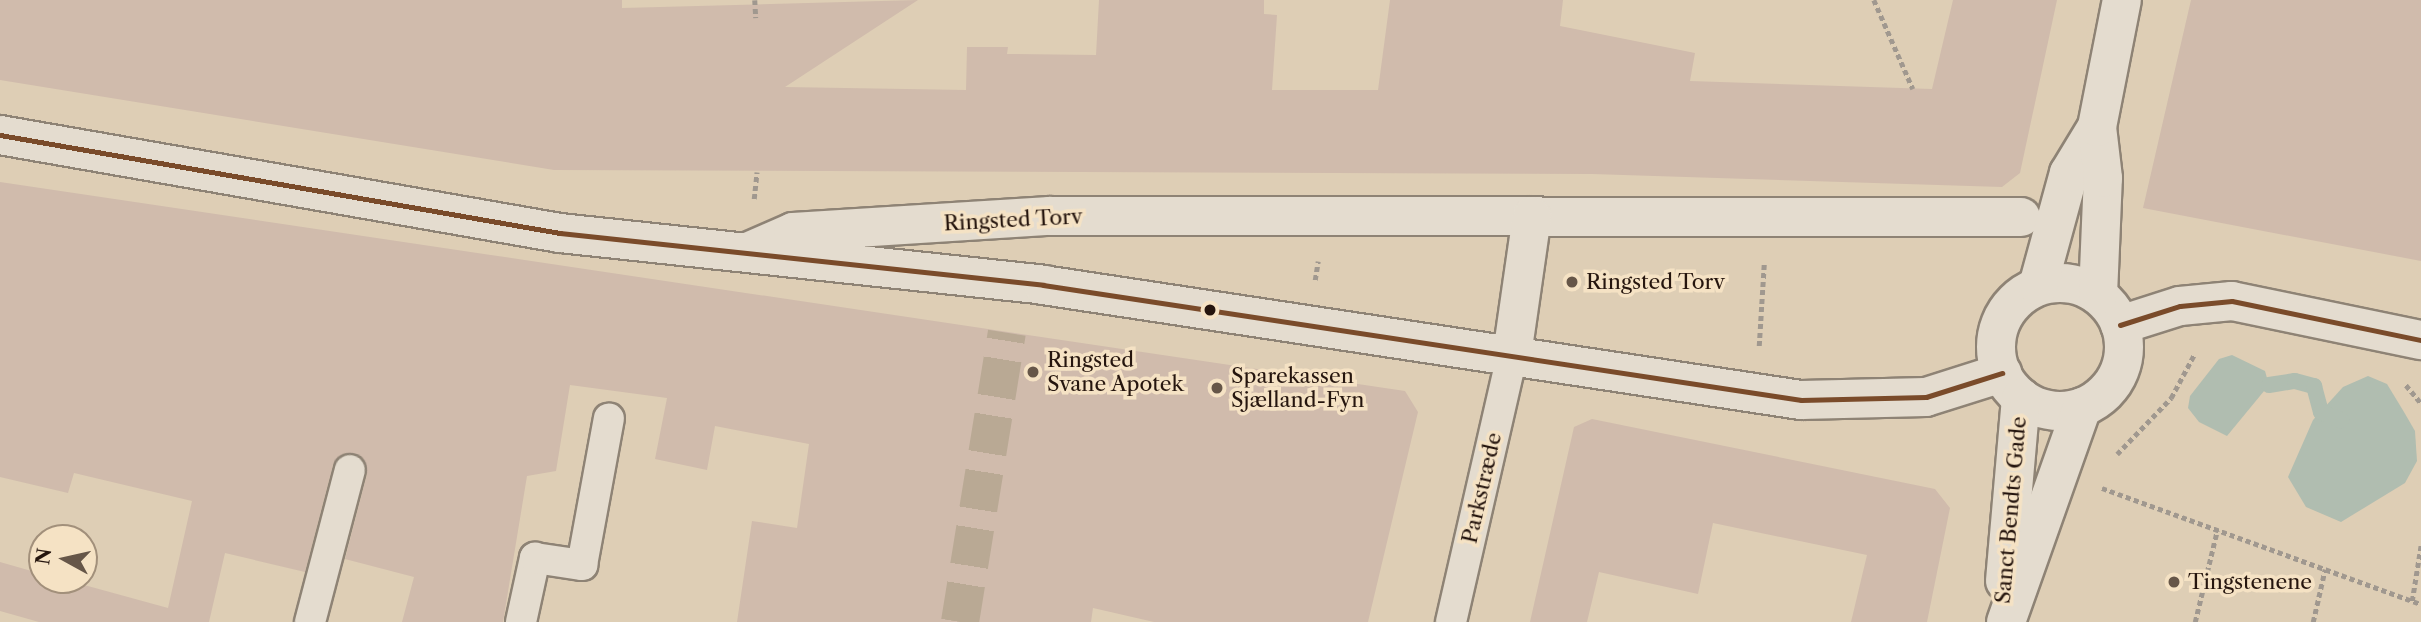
<!DOCTYPE html>
<html>
<head>
<meta charset="utf-8">
<style>
	body { margin:0 }
	#map { position:relative; width:2421px; height:622px; overflow:hidden; background:#deceb5; font-family:"Libre Caslon Text",serif }
	div>[style] { position:absolute }
	[style*='--x'] { left:calc(var(--x)*1px); top:calc(var(--y)*1px); width:calc(var(--w)*1px); rotate:calc(var(--a)*1deg) }
	.water>* { inset:0; background:#b0bdb0 }
	.stream>* { height:16px; margin:-8px; padding:0 8px; transform-origin:8px; border-radius:8px; background:#b0bdb0 }
	.building>* { inset:0; background:#d0bbac }
	.pedestrian-tunnel>* { height:38px; margin-top:-19px; transform-origin:0; background:repeating-linear-gradient(90deg,#b9a994 0 38px,transparent 0 57px) }
	.path>* { height:4.5px; margin-top:-2.25px; transform-origin:0; background:repeating-linear-gradient(90deg,#a0988f 0 5px,transparent 0 8.5px) }
	.roads { filter:drop-shadow(2px 0 #8e8375) drop-shadow(-2px 0 #8e8375) drop-shadow(0 2px #8e8375) drop-shadow(0 -2px #8e8375) }
	.service>* { height:30px; margin:-15px; padding:0 15px; transform-origin:15px; border-radius:15px; background:#e4dccf }
	.pedestrian>* { height:38px; margin:-19px; padding:0 19px; transform-origin:19px; border-radius:19px; background:#e4dccf }
	.minor>* { height:38px; margin:-19px; padding:0 19px; transform-origin:19px; border-radius:19px; background:#e4dccf }
	.tertiary>* { height:38px; margin:-19px; padding:0 19px; transform-origin:19px; border-radius:19px; background:#e4dccf }
	.tertiary>.ring { margin:-19px; padding:0; box-sizing:content-box; background:none; border:38px solid #e4dccf; border-radius:50% }
	.bus-1>* { height:5px; margin:-2.5px; padding:0 2.5px; transform-origin:2.5px; border-radius:2.5px; background:#7a4b2a }
	.dots>* { width:19px; height:19px; translate:-50% -50%; box-sizing:border-box; border:4px solid #f5e2c4; border-radius:50% }
	span { translate:-50% -50%; white-space:nowrap; text-align:center; line-height:1.15; -webkit-text-stroke:7px #f5e2c4; paint-order:stroke }
	.street-label { font-size:21px; color:#25150e }
	.poi-label { font-size:21px; color:#25150e }
	.left { translate:0 -50%; text-align:left }
	.north { position:absolute; left:28px; top:524px; width:70px; height:70px; box-sizing:border-box; background:#f5e2c4; border:2px solid #a2907b; border-radius:50%; rotate:278deg; font-size:19px; font-weight:700; line-height:28px; text-align:center; color:#25150e }
	.north::after { content:''; display:block; margin:auto; width:24px; height:32px; background:#665648; clip-path:polygon(50% 0,100% 100%,50% 72%,0 100%) }
</style>
</head>
<body>
<div id="map">
	<div class="water">
		<i style="clip-path:polygon(2232px 355px,2265px 371px,2269px 385px,2227px 436px,2199px 422px,2188px 408px,2190px 396px,2219px 359px)"></i>
		<i style="clip-path:polygon(2368px 376px,2387px 384px,2404px 412px,2415px 431px,2417px 461px,2405px 483px,2341px 522px,2306px 507px,2288px 477px,2313px 420px,2343px 387px)"></i>
	</div>
	<div class="stream">
		<i style="--x:2269;--y:385;--w:26;--a:-9"></i>
		<i style="--x:2295;--y:381;--w:20;--a:15"></i>
		<i style="--x:2314;--y:386;--w:27;--a:75"></i>
		<i style="--x:2321;--y:412;--w:22;--a:22"></i>
	</div>
	<div class="building">
		<i style="clip-path:polygon(0 0,622px 0,622px 8px,918px 0,785px 87px,966px 90px,967px 47px,1008px 47px,1007px 54px,1096px 55px,1099px 0,1264px 0,1264px 14px,1277px 15px,1272px 90px,1378px 90px,1390px 0,1563px 0,1560px 26px,1695px 53px,1690px 81px,1932px 89px,1953px 0,2057px 0,2020px 173px,2002px 187px,1592px 174px,554px 170px,0 80px)"></i>
		<i style="clip-path:polygon(2191px 0,2421px 0,2421px 261px,2143px 208px)"></i>
		<i style="clip-path:polygon(0 182px,1405px 391px,1418px 412px,1368px 622px,1154px 622px,1093px 608px,1091px 622px,737px 622px,752px 521px,797px 528px,809px 444px,715px 426px,707px 470px,655px 459px,667px 398px,570px 385px,556px 471px,527px 476px,503px 622px,402px 622px,414px 577px,345px 559px,367px 474px,354px 453px,333px 465px,305px 572px,225px 553px,209px 622px,39px 622px,0 611px,0 562px,42px 574px,42px 580px,66px 580px,168px 608px,192px 501px,74px 473px,68px 493px,0 477px)"></i>
		<i style="clip-path:polygon(1592px 419px,1935px 489px,1950px 508px,1927px 622px,1851px 622px,1867px 555px,1713px 523px,1698px 594px,1599px 572px,1587px 622px,1530px 622px,1574px 427px)"></i>
	</div>
	<div class="pedestrian-tunnel">
		<i style="--x:960;--y:622;--w:293;--a:-80.8"></i>
	</div>
	<div class="path">
		<i style="--x:755;--y:0;--w:18;--a:87"></i>
		<i style="--x:1874;--y:0;--w:97;--a:66.3"></i>
		<i style="--x:754;--y:199;--w:27;--a:-84"></i>
		<i style="--x:1315;--y:280;--w:19;--a:-81"></i>
		<i style="--x:1759;--y:346;--w:82;--a:-86.5"></i>
		<i style="--x:2406;--y:385;--w:23;--a:50"></i>
		<i style="--x:2117;--y:454;--w:78;--a:-46"></i>
		<i style="--x:2171;--y:398;--w:49;--a:-61.9"></i>
		<i style="--x:2102;--y:488;--w:339;--a:20"></i>
		<i style="--x:2412;--y:601;--w:57;--a:-80.9"></i>
		<i style="--x:2195;--y:622;--w:94;--a:-76.4"></i>
		<i style="--x:2313;--y:622;--w:54;--a:-77.2"></i>
	</div>
	<div class="roads">
		<div class="service">
			<i style="--x:310;--y:622;--w:157;--a:-75.3"></i>
			<i style="--x:521;--y:622;--w:66;--a:-77.7"></i>
			<i style="--x:535;--y:558;--w:48;--a:8.5"></i>
			<i style="--x:582;--y:565;--w:149;--a:-79.6"></i>
			<i style="--x:1451;--y:622;--w:274;--a:-77.1"></i>
		</div>
		<div class="pedestrian">
			<i style="--x:750;--y:251;--w:47;--a:-23.8"></i>
			<i style="--x:793;--y:232;--w:257;--a:-3.6"></i>
			<i style="--x:1050;--y:216;--w:971;--a:0.06"></i>
			<i style="--x:1512;--y:355;--w:140;--a:-81.8"></i>
		</div>
		<div class="minor">
			<i style="--x:0;--y:135;--w:569;--a:9.93"></i>
			<i style="--x:560;--y:233;--w:486;--a:6.1"></i>
			<i style="--x:1043;--y:285;--w:767;--a:8.63"></i>
			<i style="--x:1801;--y:400;--w:125;--a:-1.4"></i>
			<i style="--x:1926;--y:397;--w:80;--a:-17.5"></i>
			<i style="--x:2120;--y:325;--w:63;--a:-17.6"></i>
			<i style="--x:2180;--y:306;--w:52;--a:-5.5"></i>
			<i style="--x:2232;--y:301;--w:193;--a:11.7"></i>
		</div>
		<div class="tertiary">
			<i class="ring" style="left:1996px;top:283px;width:90px;height:90px"></i>
			<i style="--x:2038;--y:286;--w:117;--a:-74.7"></i>
			<i style="--x:2069;--y:173;--w:54;--a:-58.7"></i>
			<i style="--x:2098;--y:295;--w:117;--a:-87.6"></i>
			<i style="--x:2103;--y:178;--w:51;--a:-96.7"></i>
			<i style="--x:2097;--y:127;--w:129;--a:-78.9"></i>
			<i style="--x:2005;--y:581;--w:184;--a:-85"></i>
			<i style="--x:2006;--y:622;--w:228;--a:-70.5"></i>
		</div>
	</div>
	<div class="bus-1">
		<i style="--x:0;--y:135;--w:569;--a:9.93"></i>
		<i style="--x:560;--y:233;--w:486;--a:6.1"></i>
		<i style="--x:1043;--y:285;--w:767;--a:8.63"></i>
		<i style="--x:1801;--y:400;--w:125;--a:-1.4"></i>
		<i style="--x:1926;--y:397;--w:80;--a:-17.5"></i>
		<i style="--x:2120;--y:325;--w:63;--a:-17.6"></i>
		<i style="--x:2180;--y:306;--w:52;--a:-5.5"></i>
		<i style="--x:2232;--y:301;--w:193;--a:11.7"></i>
	</div>
	<div class="dots">
		<i style="left:1572px;top:282px;background:#665648"></i>
		<i style="left:1210px;top:310px;background:#25150e"></i>
		<i style="left:1033px;top:372px;background:#665648"></i>
		<i style="left:1217px;top:388px;background:#665648"></i>
		<i style="left:2174px;top:582px;background:#665648"></i>
	</div>
	<div class="street-label">
		<span style="left:1013px;top:220px;rotate:-3deg">Ringsted Torv</span>
		<span style="left:1482px;top:488px;rotate:-77deg">Parkstræde</span>
		<span style="left:2011px;top:510px;rotate:-85deg">Sanct Bendts Gade</span>
	</div>
	<div class="poi-label">
		<span class="left" style="left:1586px;top:282px">Ringsted Torv</span>
		<span class="left" style="left:1047px;top:372px">Ringsted<br>Svane Apotek</span>
		<span class="left" style="left:1231px;top:388px">Sparekassen<br>Sjælland-Fyn</span>
		<span class="left" style="left:2188px;top:582px">Tingstenene</span>
	</div>
	<div class="north">N</div>
</div>
</body>
</html>
